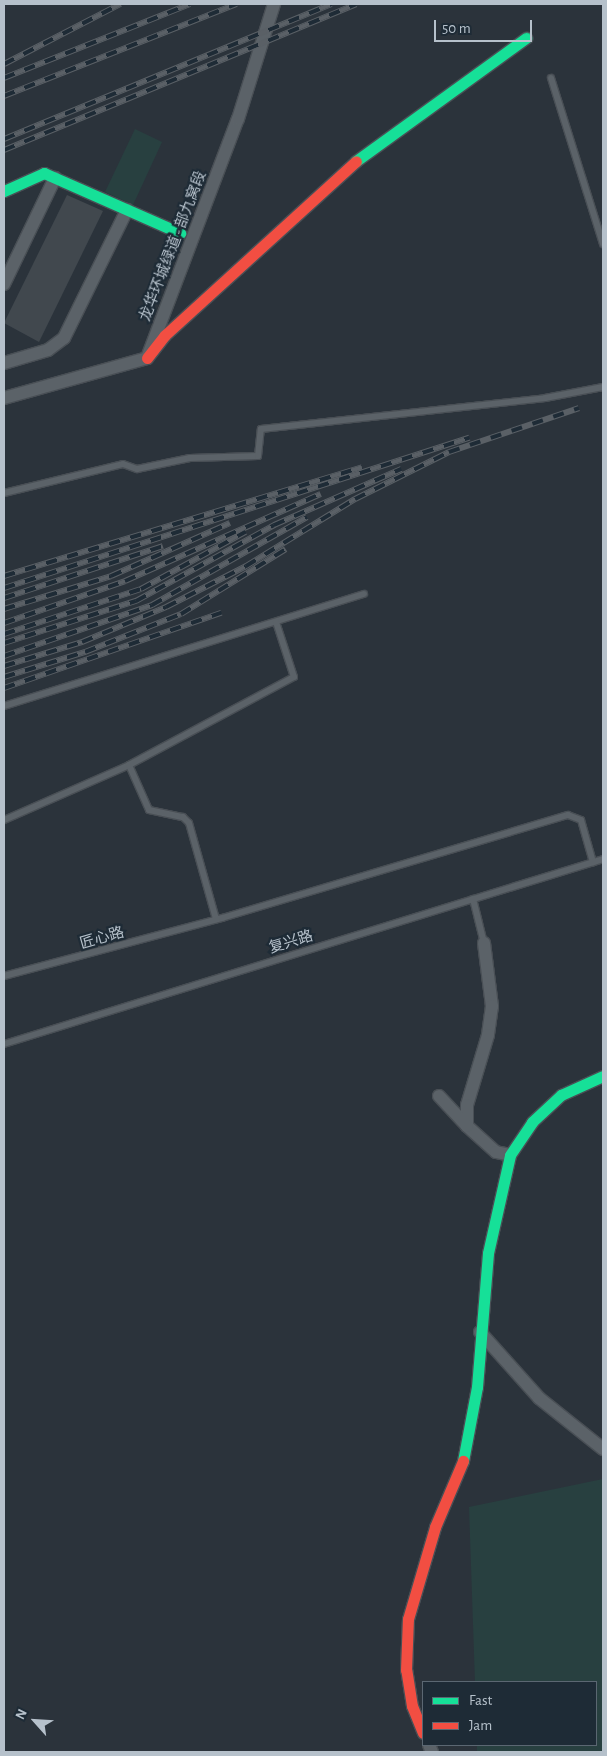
<!DOCTYPE html>
<html>
<head>
<meta charset="utf-8">
<style>
	body { margin:0 }
	#map { position:relative; width:607px; height:1756px; overflow:hidden; background:#2b333b; font-family:"Alegreya Sans","Noto Sans SC",sans-serif }
	div>[style] { position:absolute }
	[style*='--x'] { left:calc(var(--x)*1px); top:calc(var(--y)*1px); width:calc(var(--w)*1px); rotate:calc(var(--a)*1deg) }
	.green>* { inset:0; background:#284040 }
	.building>* { inset:0; background:#41484e }
	.roads { filter:drop-shadow(1px 0 #494f55) drop-shadow(-1px 0 #494f55) drop-shadow(0 1px #494f55) drop-shadow(0 -1px #494f55) }
	.lane>* { height:6px; margin:-3px; padding:0 3px; transform-origin:3px; border-radius:3px; background:#5b6268 }
	.street>* { height:12px; margin:-6px; padding:0 6px; transform-origin:6px; border-radius:6px; background:#5b6268 }
	.fast>* { height:11px; margin:-5.5px; padding:0 5.5px; transform-origin:5.5px; border-radius:5.5px; background:#16e098 }
	.jam>* { height:11px; margin:-5.5px; padding:0 5.5px; transform-origin:5.5px; border-radius:5.5px; background:#f24e42 }
	.rail>* { height:5.5px; margin-top:-2.75px; transform-origin:0; background:repeating-linear-gradient(90deg,#1e2b36 0 11px,#5a6066 0 22px); box-sizing:border-box; border-block:1px solid #5a6066 }
	span { translate:-50% -50%; white-space:nowrap; text-align:center; line-height:1.15; -webkit-text-stroke:4.5px #1e2b36; paint-order:stroke }
	.street-label { font-size:15px; color:#b6c1cb }
	.frame { position:absolute; inset:0; border:5px solid #b6c1cb; pointer-events:none }
	.legend { position:absolute; left:422px; top:1681px; width:175px; height:65px; box-sizing:border-box; background:#1e2b36; border:1px solid #5b6772; margin:0; padding:6px 9px; list-style:none; font-size:15px; color:#b6c1cb }
	.legend li { display:flex; align-items:center; gap:10px; height:25px }
	.legend b { width:25px; border:1px solid #5b6772 }
	.north { position:absolute; left:10px; top:1696px; width:50px; height:50px; -webkit-text-stroke:4px #1e2b36; paint-order:stroke; rotate:296deg; font-size:14px; font-weight:700; line-height:20px; text-align:center; color:#b6c1cb }
	.north::after { content:''; display:block; margin:auto; width:18px; height:22px; background:#b6c1cb; clip-path:polygon(50% 0,100% 100%,50% 72%,0 100%) }
	.scale { position:absolute; left:434px; top:20px; width:98px; height:22px; box-sizing:border-box; border:2px solid #b6c1cb; border-top:0; padding-left:6px; font-size:15px; line-height:18px; white-space:nowrap; color:#b6c1cb; -webkit-text-stroke:4px #1e2b36; paint-order:stroke }
</style>
</head>
<body>
<div id="map">
	<div class="green">
		<i style="clip-path:polygon(135px 129px,162px 142px,133px 205px,105px 192px)"></i>
		<i style="clip-path:polygon(603px 1479px,603px 1752px,477px 1752px,477px 1745px,596px 1745px,596px 1682px,475px 1682px,469px 1507px)"></i>
	</div>
	<div class="building">
		<i style="clip-path:polygon(67px 195px,103px 211px,39px 342px,4px 323px)"></i>
	</div>
	<div class="roads">
		<div class="lane">
			<i style="--x:551;--y:78;--w:174;--a:72.6"></i>
			<i style="--x:4;--y:493;--w:122;--a:-13.7"></i>
			<i style="--x:123;--y:464;--w:15;--a:20"></i>
			<i style="--x:137;--y:469;--w:54;--a:-11.7"></i>
			<i style="--x:190;--y:458;--w:68;--a:-1.7"></i>
			<i style="--x:258;--y:456;--w:27;--a:-84"></i>
			<i style="--x:261;--y:429;--w:286;--a:-6.2"></i>
			<i style="--x:545;--y:398;--w:59;--a:-10.7"></i>
			<i style="--x:4;--y:706;--w:377;--a:-17.3"></i>
			<i style="--x:129;--y:765;--w:49;--a:66"></i>
			<i style="--x:149;--y:810;--w:35;--a:12"></i>
			<i style="--x:183;--y:817;--w:8;--a:45"></i>
			<i style="--x:189;--y:823;--w:100;--a:74.3"></i>
			<i style="--x:4;--y:820;--w:137;--a:-23.7"></i>
			<i style="--x:129;--y:765;--w:187;--a:-28.1"></i>
			<i style="--x:294;--y:677;--w:58;--a:-108.1"></i>
			<i style="--x:473;--y:899;--w:45;--a:76"></i>
			<i style="--x:4;--y:976;--w:226;--a:-14.9"></i>
			<i style="--x:222;--y:918;--w:361;--a:-16.6"></i>
			<i style="--x:568;--y:815;--w:14;--a:21"></i>
			<i style="--x:581;--y:820;--w:44;--a:74.1"></i>
			<i style="--x:4;--y:1044;--w:627;--a:-17.16"></i>
		</div>
		<div class="street">
			<i style="--x:4;--y:284;--w:118;--a:-64.3"></i>
			<i style="--x:4;--y:363;--w:46;--a:-16.5"></i>
			<i style="--x:48;--y:350;--w:20;--a:-37"></i>
			<i style="--x:64;--y:338;--w:143;--a:-63.8"></i>
			<i style="--x:4;--y:398;--w:148;--a:-15.6"></i>
			<i style="--x:147;--y:358;--w:256;--a:-69.2"></i>
			<i style="--x:238;--y:119;--w:121;--a:-72.6"></i>
			<i style="--x:484;--y:943;--w:64;--a:82.8"></i>
			<i style="--x:492;--y:1006;--w:29;--a:98"></i>
			<i style="--x:488;--y:1035;--w:73;--a:106.7"></i>
			<i style="--x:467;--y:1105;--w:21;--a:90"></i>
			<i style="--x:467;--y:1126;--w:39;--a:42"></i>
			<i style="--x:496;--y:1152;--w:14;--a:12"></i>
			<i style="--x:439;--y:1096;--w:41;--a:47"></i>
			<i style="--x:480;--y:1332;--w:89;--a:48.2"></i>
			<i style="--x:539;--y:1398;--w:82;--a:38.6"></i>
			<i style="--x:429;--y:1745;--w:8;--a:67"></i>
		</div>
		<div class="fast">
			<i style="--x:356;--y:161;--w:210;--a:-35.9"></i>
			<i style="--x:4;--y:191;--w:44;--a:-24.2"></i>
			<i style="--x:44;--y:173;--w:149;--a:23.8"></i>
			<i style="--x:463;--y:1461;--w:75;--a:-79.3"></i>
			<i style="--x:477;--y:1387;--w:134;--a:-85.3"></i>
			<i style="--x:488;--y:1253;--w:100;--a:-77.3"></i>
			<i style="--x:510;--y:1155;--w:40;--a:-56"></i>
			<i style="--x:532;--y:1122;--w:40;--a:-43"></i>
			<i style="--x:561;--y:1095;--w:46;--a:-24.3"></i>
		</div>
		<div class="jam">
			<i style="--x:147;--y:358;--w:29;--a:-52"></i>
			<i style="--x:165;--y:335;--w:258;--a:-42.3"></i>
			<i style="--x:423;--y:1733;--w:29;--a:-112"></i>
			<i style="--x:412;--y:1706;--w:36;--a:-99"></i>
			<i style="--x:406;--y:1670;--w:51;--a:-87.8"></i>
			<i style="--x:408;--y:1619;--w:96;--a:-73.6"></i>
			<i style="--x:435;--y:1527;--w:72;--a:-67"></i>
		</div>
	</div>
	<div class="rail">
		<i style="--x:4;--y:64;--w:131;--a:-27.3"></i>
		<i style="--x:4;--y:78;--w:200;--a:-21.7"></i>
		<i style="--x:4;--y:96;--w:250;--a:-21.6"></i>
		<i style="--x:4;--y:139;--w:354;--a:-22.4"></i>
		<i style="--x:4;--y:150;--w:381;--a:-22.5"></i>
		<i style="--x:4;--y:576;--w:374;--a:-16.9"></i>
		<i style="--x:4;--y:588;--w:489;--a:-17.9"></i>
		<i style="--x:4;--y:598;--w:167;--a:-18.1"></i>
		<i style="--x:4;--y:609;--w:112;--a:-17.1"></i>
		<i style="--x:111;--y:576;--w:130;--a:-24"></i>
		<i style="--x:4;--y:623;--w:128;--a:-19.1"></i>
		<i style="--x:125;--y:581;--w:214;--a:-24"></i>
		<i style="--x:4;--y:634;--w:144;--a:-18.2"></i>
		<i style="--x:141;--y:589;--w:119;--a:-28.7"></i>
		<i style="--x:4;--y:643;--w:139;--a:-17.7"></i>
		<i style="--x:136;--y:601;--w:158;--a:-28.8"></i>
		<i style="--x:274;--y:525;--w:139;--a:-23.8"></i>
		<i style="--x:4;--y:656;--w:157;--a:-19"></i>
		<i style="--x:152;--y:605;--w:178;--a:-29.6"></i>
		<i style="--x:4;--y:666;--w:82;--a:-17.1"></i>
		<i style="--x:82;--y:642;--w:91;--a:-22.6"></i>
		<i style="--x:166;--y:607;--w:90;--a:-27.1"></i>
		<i style="--x:246;--y:566;--w:128;--a:-31.6"></i>
		<i style="--x:355;--y:499;--w:105;--a:-26.6"></i>
		<i style="--x:449;--y:452;--w:137;--a:-18.7"></i>
		<i style="--x:4;--y:677;--w:85;--a:-17.2"></i>
		<i style="--x:85;--y:652;--w:103;--a:-21.6"></i>
		<i style="--x:181;--y:614;--w:123;--a:-31.8"></i>
		<i style="--x:4;--y:688;--w:230;--a:-19.1"></i>
	</div>
	<div class="street-label">
		<span style="left:173px;top:246px;rotate:-69deg">龙华环城绿道 - 部九窝段</span>
		<span style="left:102px;top:938px;rotate:-16deg">匠心路</span>
		<span style="left:291px;top:942px;rotate:-17deg">复兴路</span>
	</div>
	<div class="frame"></div>
	<ul class="legend">
	<li><b style="height:6px;background:#16e098"></b>Fast</li>
	<li><b style="height:6px;background:#f24e42"></b>Jam</li>
	</ul>
	<div class="north">N</div>
	<div class="scale">50 m</div>
</div>
</body>
</html>
